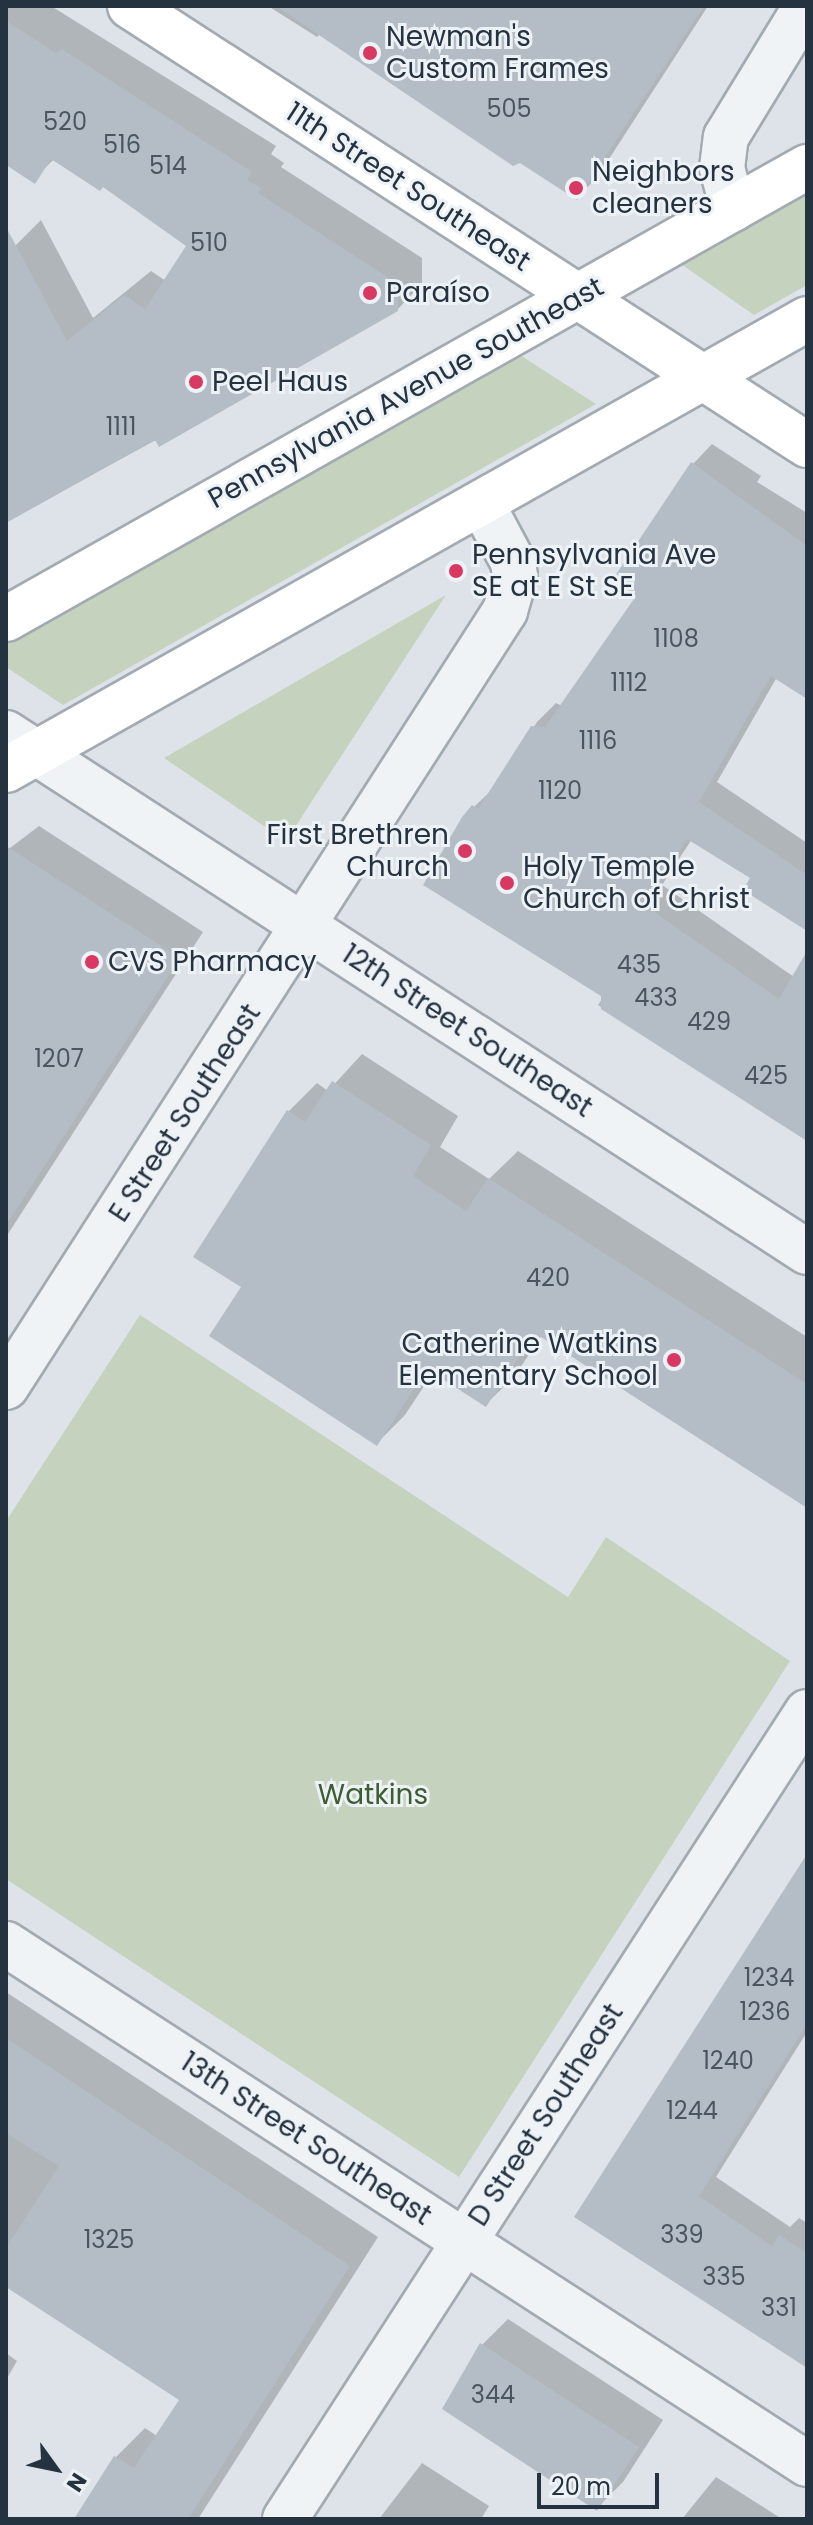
<!DOCTYPE html>
<html>
<head>
<meta charset="utf-8">
<style>
	body { margin:0 }
	#map { position:relative; width:813px; height:2525px; overflow:hidden; background:#dde3e8; font-family:Poppins,sans-serif }
	div>[style] { position:absolute }
	[style*='--x'] { left:calc(var(--x)*1px); top:calc(var(--y)*1px); width:calc(var(--w)*1px); rotate:calc(var(--a)*1deg) }
	.green>* { inset:0; background:#c5d3be }
	.shadow>* { inset:0; background:#0003 }
	.building>* { inset:0; background:#b4bdc5 }
	.roads { filter:drop-shadow(2px 0 #a2aab2) drop-shadow(-2px 0 #a2aab2) drop-shadow(0 2px #a2aab2) drop-shadow(0 -2px #a2aab2) }
	.street>* { height:44px; margin:-22px; padding:0 22px; transform-origin:22px; border-radius:22px; background:#f0f3f6 }
	.secondary>* { height:44px; margin:-22px; padding:0 22px; transform-origin:22px; border-radius:22px; background:#fff }
	.primary>* { height:44px; margin:-22px; padding:0 22px; transform-origin:22px; border-radius:22px; background:#fff }
	.dots>* { width:22px; height:22px; translate:-50% -50%; box-sizing:border-box; border:4px solid #edf2f6; border-radius:50% }
	span { translate:-50% -50%; white-space:nowrap; text-align:center; line-height:1.15; -webkit-text-stroke:6px #edf2f6; paint-order:stroke }
	.number-label { font-size:24px; color:#495561 }
	.number-label span { -webkit-text-stroke-width:0 }
	.poi-label { font-size:28px; color:#253240 }
	.left { translate:0 -50%; text-align:left }
	.right { translate:-100% -50%; text-align:right }
	.street-label { font-size:28px; color:#253240 }
	.park-label { font-size:28px; color:#3f5d32 }
	.frame { position:absolute; inset:0; border:8px solid #253240; pointer-events:none }
	.north { position:absolute; left:16px; top:2429px; width:80px; height:80px; -webkit-text-stroke:6px #edf2f6; paint-order:stroke; rotate:123deg; font-size:22px; font-weight:700; line-height:32px; text-align:center; color:#253240 }
	.north::after { content:''; display:block; margin:auto; width:28px; height:36px; background:#253240; clip-path:polygon(50% 0,100% 100%,50% 72%,0 100%) }
	.scale { position:absolute; left:537px; top:2473px; width:122px; height:36px; box-sizing:border-box; border:4px solid #253240; border-top:0; padding-left:10px; font-size:24px; line-height:28px; white-space:nowrap; color:#253240; -webkit-text-stroke:6px #edf2f6; paint-order:stroke }
</style>
</head>
<body>
<div id="map">
	<div class="green">
		<i style="clip-path:polygon(807px 193px,807px 285px,754px 315px,681px 264px)"></i>
		<i style="clip-path:polygon(520px 355px,596px 404px,63px 705px,6px 667px,6px 642px)"></i>
		<i style="clip-path:polygon(446px 595px,286px 841px,164px 758px)"></i>
		<i style="clip-path:polygon(140px 1315px,568px 1597px,606px 1537px,790px 1661px,459px 2177px,6px 1879px,6px 1521px)"></i>
	</div>
	<div class="shadow">
		<i style="clip-path:polygon(6px 6px,51px 6px,276px 146px,271px 154px,284px 163px,281px 167px,422px 258px,422px 284px,397px 310px,6px 521px,6px 260px,16px 245px,41px 220px,93px 318px,151px 271px,166px 281px,189px 246px,103px 185px,54px 159px,41px 172px,6px 149px)"></i>
		<i style="clip-path:polygon(268px 6px,708px 6px,596px 179px,577px 197px,321px 33px,317px 37px)"></i>
		<i style="clip-path:polygon(712px 444px,761px 476px,757px 482px,807px 513px,807px 697px,777px 677px,717px 782px,807px 843px,807px 902px,753px 877px,692px 839px,662px 885px,807px 986px,807px 1130px,799px 1134px,598px 1005px,604px 996px,474px 807px,494px 788px,537px 722px,556px 703px,562px 706px,639px 595px,693px 464px)"></i>
		<i style="clip-path:polygon(39px 826px,203px 932px,6px 1237px,6px 851px)"></i>
		<i style="clip-path:polygon(362px 1054px,458px 1116px,440px 1147px,489px 1179px,518px 1151px,807px 1337px,807px 1506px,542px 1335px,514px 1377px,485px 1405px,434px 1371px,405px 1415px,377px 1443px,244px 1287px,288px 1112px,317px 1083px,328px 1091px)"></i>
		<i style="clip-path:polygon(807px 1856px,807px 2032px,716px 2177px,790px 2227px,799px 2218px,807px 2223px,807px 2367px,577px 2216px)"></i>
		<i style="clip-path:polygon(6px 1992px,378px 2237px,198px 2519px,76px 2519px,116px 2457px,145px 2428px,157px 2436px,181px 2399px,6px 2285px)"></i>
		<i style="clip-path:polygon(508px 2319px,663px 2420px,623px 2482px,597px 2508px,482px 2345px)"></i>
		<i style="clip-path:polygon(6px 2353px,17px 2361px,6px 2380px)"></i>
		<i style="clip-path:polygon(422px 2463px,489px 2506px,481px 2519px,379px 2519px)"></i>
		<i style="clip-path:polygon(716px 2477px,782px 2519px,682px 2519px)"></i>
	</div>
	<div class="building">
		<i style="clip-path:polygon(276px 6px,704px 6px,577px 200px,520px 163px,513px 166px)"></i>
		<i style="clip-path:polygon(6px 21px,56px 53px,62px 49px,252px 172px,247px 180px,261px 188px,258px 193px,398px 284px,398px 311px,159px 447px,155px 440px,6px 523px,6px 227px,67px 341px,124px 295px,145px 309px,186px 246px,103px 187px,100px 191px,51px 159px,35px 184px,6px 165px)"></i>
		<i style="clip-path:polygon(691px 462px,807px 546px,807px 699px,771px 676px,699px 802px,807px 875px,807px 931px,743px 890px,750px 878px,687px 839px,644px 905px,779px 999px,807px 951px,807px 1141px,601px 1009px,601px 996px,423px 885px,462px 817px,472px 805px,478px 809px,531px 726px,545px 727px,636px 596px,613px 579px)"></i>
		<i style="clip-path:polygon(6px 846px,180px 958px,6px 1225px)"></i>
		<i style="clip-path:polygon(332px 1081px,431px 1145px,413px 1176px,466px 1211px,488px 1178px,807px 1384px,807px 1508px,535px 1333px,486px 1407px,427px 1369px,377px 1446px,209px 1336px,241px 1287px,193px 1257px,287px 1110px,305px 1122px)"></i>
		<i style="clip-path:polygon(807px 1854px,807px 2024px,699px 2196px,772px 2246px,779px 2235px,807px 2253px,807px 2368px,574px 2217px)"></i>
		<i style="clip-path:polygon(6px 2038px,350px 2266px,188px 2519px,74px 2519px,114px 2456px,134px 2468px,179px 2400px,6px 2287px,6px 2248px,59px 2166px,6px 2133px)"></i>
		<i style="clip-path:polygon(480px 2343px,639px 2447px,597px 2511px,442px 2409px)"></i>
	</div>
	<div class="roads">
		<div class="street">
			<i style="--x:733;--y:209;--w:42;--a:-105"></i>
			<i style="--x:722;--y:168;--w:31;--a:-83"></i>
			<i style="--x:726;--y:137;--w:153;--a:-58.6"></i>
			<i style="--x:6;--y:733;--w:954;--a:32.94"></i>
			<i style="--x:6;--y:1387;--w:923;--a:-57.26"></i>
			<i style="--x:505;--y:611;--w:36;--a:-74"></i>
			<i style="--x:515;--y:576;--w:14;--a:-98"></i>
			<i style="--x:513;--y:562;--w:66;--a:-118.1"></i>
			<i style="--x:6;--y:1944;--w:955;--a:32.99"></i>
			<i style="--x:285;--y:2519;--w:961;--a:-57.1"></i>
		</div>
		<div class="secondary">
			<i style="--x:130;--y:6;--w:807;--a:32.96"></i>
		</div>
		<div class="primary">
			<i style="--x:6;--y:619;--w:920;--a:-29.44"></i>
			<i style="--x:6;--y:770;--w:919;--a:-29.38"></i>
		</div>
	</div>
	<div class="dots">
		<i style="left:370px;top:53px;background:#d83862"></i>
		<i style="left:576px;top:188px;background:#d83862"></i>
		<i style="left:370px;top:293px;background:#d83862"></i>
		<i style="left:196px;top:382px;background:#d83862"></i>
		<i style="left:456px;top:571px;background:#d83862"></i>
		<i style="left:465px;top:851px;background:#d83862"></i>
		<i style="left:507px;top:883px;background:#d83862"></i>
		<i style="left:92px;top:962px;background:#d83862"></i>
		<i style="left:674px;top:1360px;background:#d83862"></i>
	</div>
	<div class="number-label">
		<span style="left:509px;top:109px">505</span>
		<span style="left:65px;top:122px">520</span>
		<span style="left:122px;top:145px">516</span>
		<span style="left:168px;top:166px">514</span>
		<span style="left:209px;top:243px">510</span>
		<span style="left:121px;top:427px">1111</span>
		<span style="left:676px;top:639px">1108</span>
		<span style="left:629px;top:683px">1112</span>
		<span style="left:598px;top:741px">1116</span>
		<span style="left:560px;top:791px">1120</span>
		<span style="left:639px;top:965px">435</span>
		<span style="left:656px;top:998px">433</span>
		<span style="left:709px;top:1022px">429</span>
		<span style="left:59px;top:1059px">1207</span>
		<span style="left:766px;top:1076px">425</span>
		<span style="left:548px;top:1278px">420</span>
		<span style="left:769px;top:1978px">1234</span>
		<span style="left:765px;top:2012px">1236</span>
		<span style="left:728px;top:2061px">1240</span>
		<span style="left:692px;top:2111px">1244</span>
		<span style="left:682px;top:2235px">339</span>
		<span style="left:109px;top:2240px">1325</span>
		<span style="left:724px;top:2277px">335</span>
		<span style="left:779px;top:2308px">331</span>
		<span style="left:493px;top:2395px">344</span>
	</div>
	<div class="poi-label">
		<span class="left" style="left:386px;top:53px">Newman's<br>Custom Frames</span>
		<span class="left" style="left:592px;top:188px">Neighbors<br>cleaners</span>
		<span class="left" style="left:386px;top:293px">Paraíso</span>
		<span class="left" style="left:212px;top:382px">Peel Haus</span>
		<span class="left" style="left:472px;top:571px">Pennsylvania Ave<br>SE at E St SE</span>
		<span class="right" style="left:449px;top:851px">First Brethren<br>Church</span>
		<span class="left" style="left:523px;top:883px">Holy Temple<br>Church of Christ</span>
		<span class="left" style="left:108px;top:962px">CVS Pharmacy</span>
		<span class="right" style="left:658px;top:1360px">Catherine Watkins<br>Elementary School</span>
	</div>
	<div class="street-label">
		<span style="left:408px;top:187px;rotate:33deg">11th Street Southeast</span>
		<span style="left:406px;top:393px;rotate:-29deg">Pennsylvania Avenue Southeast</span>
		<span style="left:467px;top:1031px;rotate:33deg">12th Street Southeast</span>
		<span style="left:185px;top:1113px;rotate:-57deg">E Street Southeast</span>
		<span style="left:546px;top:2115px;rotate:-57deg">D Street Southeast</span>
		<span style="left:306px;top:2139px;rotate:33deg">13th Street Southeast</span>
	</div>
	<div class="park-label">
		<span style="left:373px;top:1795px">Watkins</span>
	</div>
	<div class="frame"></div>
	<div class="north">N</div>
	<div class="scale">20 m</div>
</div>
</body>
</html>
